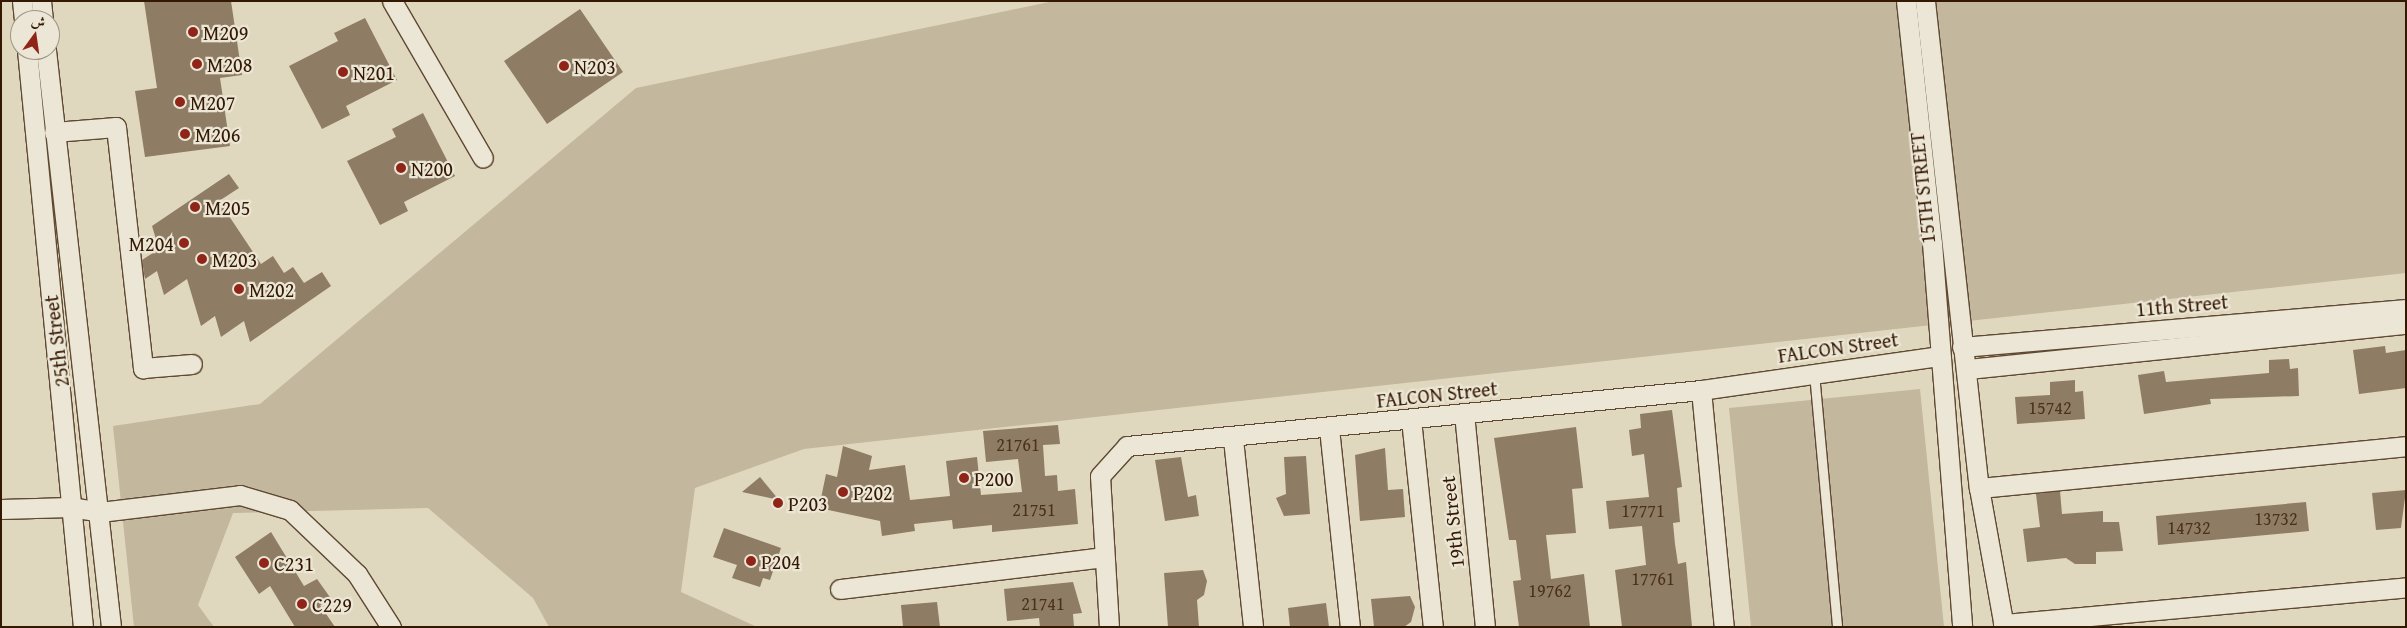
<!DOCTYPE html>
<html>
<head>
<meta charset="utf-8">
<style>
	body { margin:0 }
	#map { position:relative; width:2407px; height:628px; overflow:hidden; background:#e0d8be; font-family:"Gentium Book Plus",Amiri,serif }
	div>[style] { position:absolute }
	[style*='--x'] { left:calc(var(--x)*1px); top:calc(var(--y)*1px); width:calc(var(--w)*1px); rotate:calc(var(--a)*1deg) }
	.green>* { inset:0; background:#c3b79e }
	.building>* { inset:0; background:#8e7c64 }
	.roads { filter:drop-shadow(1px 0 #604831) drop-shadow(-1px 0 #604831) drop-shadow(0 1px #604831) drop-shadow(0 -1px #604831) }
	.lane>* { height:9px; margin:-4.5px; padding:0 4.5px; transform-origin:4.5px; border-radius:4.5px; background:#ebe6d5 }
	.street>* { height:19px; margin:-9.5px; padding:0 9.5px; transform-origin:9.5px; border-radius:9.5px; background:#ebe6d5 }
	.dots>* { width:14px; height:14px; translate:-50% -50%; box-sizing:border-box; border:2px solid #ebe6d5; border-radius:50% }
	span { translate:-50% -50%; white-space:nowrap; text-align:center; line-height:1.15; -webkit-text-stroke:4.5px #ebe6d5; paint-order:stroke }
	.number-label { font-size:18px; color:#4b311a }
	.number-label span { -webkit-text-stroke-width:0 }
	.poi-label { font-size:20px; color:#351802 }
	.left { translate:0 -50%; text-align:left }
	.right { translate:-100% -50%; text-align:right }
	.street-label { font-size:20px; color:#351802 }
	.frame { position:absolute; inset:0; border:2px solid #351802; pointer-events:none }
	.north { position:absolute; left:10px; top:10px; width:50px; height:50px; box-sizing:border-box; background:#ebe6d5; border:1px solid #a29481; border-radius:50%; rotate:14deg; font-size:14px; font-weight:700; line-height:20px; text-align:center; color:#351802 }
	.north::after { content:''; display:block; margin:auto; width:18px; height:22px; background:#8f2418; clip-path:polygon(50% 0,100% 100%,50% 72%,0 100%) }
</style>
</head>
<body>
<div id="map">
	<div class="green">
		<i style="clip-path:polygon(1054px 1px,2406px 1px,2406px 273px,804px 449px,695px 488px,681px 592px,757px 627px,549px 627px,533px 598px,428px 508px,233px 513px,198px 605px,214px 627px,134px 627px,113px 426px,260px 404px,636px 88px)"></i>
		<i style="clip-path:polygon(1920px 389px,1944px 627px,1751px 627px,1729px 408px)"></i>
	</div>
	<div class="building">
		<i style="clip-path:polygon(144px 1px,231px 1px,242px 75px,220px 78px,230px 146px,145px 157px,135px 91px,157px 88px)"></i>
		<i style="clip-path:polygon(580px 9px,623px 72px,547px 124px,504px 61px)"></i>
		<i style="clip-path:polygon(365px 18px,397px 80px,346px 106px,350px 115px,322px 129px,289px 66px,338px 41px,334px 33px)"></i>
		<i style="clip-path:polygon(423px 113px,455px 176px,404px 202px,408px 211px,380px 225px,347px 161px,396px 137px,392px 129px)"></i>
		<i style="clip-path:polygon(229px 174px,239px 188px,219px 201px,261px 264px,273px 256px,284px 273px,293px 267px,304px 283px,322px 272px,331px 286px,250px 342px,244px 321px,221px 337px,215px 316px,201px 326px,187px 279px,164px 295px,157px 271px,145px 279px,144px 274px,142px 260px,159px 249px,152px 226px)"></i>
		<i style="clip-path:polygon(2385px 346px,2386px 353px,2406px 350px,2406px 388px,2359px 394px,2353px 350px)"></i>
		<i style="clip-path:polygon(2289px 359px,2290px 369px,2298px 368px,2299px 396px,2210px 399px,2211px 404px,2144px 414px,2138px 375px,2164px 371px,2166px 382px,2269px 373px,2269px 360px)"></i>
		<i style="clip-path:polygon(2075px 380px,2075px 392px,2083px 391px,2085px 419px,2017px 424px,2015px 397px,2050px 395px,2050px 382px)"></i>
		<i style="clip-path:polygon(1672px 410px,1682px 487px,1677px 488px,1680px 522px,1673px 523px,1675px 544px,1678px 564px,1686px 562px,1692px 627px,1622px 627px,1615px 570px,1646px 565px,1642px 526px,1609px 529px,1606px 501px,1649px 497px,1644px 454px,1632px 456px,1629px 430px,1641px 428px,1640px 414px)"></i>
		<i style="clip-path:polygon(1058px 425px,1060px 444px,1043px 445px,1045px 476px,1057px 475px,1058px 491px,1075px 489px,1078px 524px,992px 532px,992px 525px,953px 529px,952px 520px,914px 524px,915px 531px,882px 536px,880px 521px,819px 508px,826px 474px,837px 477px,843px 446px,872px 456px,869px 470px,905px 465px,910px 500px,950px 496px,946px 461px,977px 457px,981px 495px,1022px 492px,1018px 459px,986px 462px,983px 431px)"></i>
		<i style="clip-path:polygon(1576px 427px,1583px 488px,1572px 489px,1576px 533px,1546px 535px,1551px 579px,1584px 574px,1590px 627px,1519px 627px,1513px 581px,1521px 580px,1516px 540px,1509px 540px,1494px 438px)"></i>
		<i style="clip-path:polygon(1385px 448px,1388px 490px,1403px 489px,1405px 517px,1360px 521px,1355px 455px)"></i>
		<i style="clip-path:polygon(1306px 456px,1310px 514px,1284px 516px,1276px 498px,1286px 494px,1284px 457px)"></i>
		<i style="clip-path:polygon(1181px 457px,1188px 497px,1196px 495px,1199px 516px,1165px 521px,1155px 460px)"></i>
		<i style="clip-path:polygon(760px 477px,779px 500px,742px 492px)"></i>
		<i style="clip-path:polygon(2406px 490px,2401px 528px,2376px 530px,2372px 493px)"></i>
		<i style="clip-path:polygon(2060px 491px,2062px 514px,2103px 511px,2103px 522px,2119px 522px,2123px 551px,2096px 552px,2096px 564px,2075px 564px,2066px 558px,2027px 562px,2023px 529px,2040px 527px,2036px 494px)"></i>
		<i style="clip-path:polygon(2306px 502px,2309px 531px,2158px 545px,2156px 516px)"></i>
		<i style="clip-path:polygon(724px 528px,781px 548px,770px 580px,763px 578px,760px 587px,732px 578px,737px 565px,713px 557px)"></i>
		<i style="clip-path:polygon(271px 532px,304px 586px,317px 579px,332px 600px,320px 605px,335px 627px,295px 627px,270px 586px,259px 594px,235px 557px)"></i>
		<i style="clip-path:polygon(1203px 570px,1207px 581px,1204px 595px,1197px 600px,1199px 627px,1168px 627px,1164px 573px)"></i>
		<i style="clip-path:polygon(1073px 582px,1082px 613px,1073px 614px,1074px 627px,1040px 627px,1039px 618px,1007px 621px,1004px 589px)"></i>
		<i style="clip-path:polygon(1410px 596px,1415px 607px,1411px 622px,1404px 627px,1374px 627px,1371px 599px)"></i>
		<i style="clip-path:polygon(937px 602px,940px 627px,903px 627px,901px 605px)"></i>
		<i style="clip-path:polygon(1326px 603px,1329px 627px,1290px 627px,1288px 608px)"></i>
	</div>
	<div class="roads">
		<div class="lane">
			<i style="--x:1814;--y:373;--w:255;--a:84.8"></i>
		</div>
		<div class="street">
			<i style="--x:22;--y:1;--w:19;--a:84"></i>
			<i style="--x:41;--y:1;--w:19;--a:84"></i>
			<i style="--x:392;--y:1;--w:181;--a:59.9"></i>
			<i style="--x:1906;--y:1;--w:243;--a:83.9"></i>
			<i style="--x:1932;--y:243;--w:385;--a:85.5"></i>
			<i style="--x:1925;--y:1;--w:490;--a:83.7"></i>
			<i style="--x:1979;--y:488;--w:141;--a:79.8"></i>
			<i style="--x:27;--y:50;--w:580;--a:84.46"></i>
			<i style="--x:46;--y:50;--w:581;--a:83.57"></i>
			<i style="--x:54;--y:132;--w:62;--a:-4.6"></i>
			<i style="--x:116;--y:127;--w:243;--a:83.6"></i>
			<i style="--x:143;--y:368;--w:49;--a:-4.7"></i>
			<i style="--x:1962;--y:347;--w:446;--a:-4.9"></i>
			<i style="--x:1968;--y:369;--w:440;--a:-5.9"></i>
			<i style="--x:1701;--y:390;--w:238;--a:84.5"></i>
			<i style="--x:1464;--y:413;--w:215;--a:84.4"></i>
			<i style="--x:1411;--y:419;--w:209;--a:84"></i>
			<i style="--x:1329;--y:428;--w:200;--a:84"></i>
			<i style="--x:1233;--y:439;--w:189;--a:83.9"></i>
			<i style="--x:1979;--y:488;--w:429;--a:-5.6"></i>
			<i style="--x:1;--y:509;--w:69;--a:-1.7"></i>
			<i style="--x:70;--y:507;--w:30;--a:9"></i>
			<i style="--x:100;--y:512;--w:141;--a:-6.9"></i>
			<i style="--x:240;--y:495;--w:52;--a:16.7"></i>
			<i style="--x:290;--y:510;--w:93;--a:43.7"></i>
			<i style="--x:357;--y:574;--w:63;--a:57.3"></i>
			<i style="--x:840;--y:589;--w:265;--a:-6.9"></i>
			<i style="--x:2003;--y:624;--w:405;--a:-5.2"></i>
			<i style="--x:1109;--y:627;--w:151;--a:-93.4"></i>
			<i style="--x:1100;--y:476;--w:40;--a:-48"></i>
			<i style="--x:1127;--y:446;--w:577;--a:-5.57"></i>
			<i style="--x:1701;--y:390;--w:241;--a:-8.1"></i>
		</div>
	</div>
	<div class="dots">
		<i style="left:193px;top:32px;background:#8f2418"></i>
		<i style="left:197px;top:64px;background:#8f2418"></i>
		<i style="left:564px;top:66px;background:#8f2418"></i>
		<i style="left:343px;top:72px;background:#8f2418"></i>
		<i style="left:180px;top:102px;background:#8f2418"></i>
		<i style="left:185px;top:134px;background:#8f2418"></i>
		<i style="left:401px;top:168px;background:#8f2418"></i>
		<i style="left:195px;top:207px;background:#8f2418"></i>
		<i style="left:184px;top:243px;background:#8f2418"></i>
		<i style="left:202px;top:259px;background:#8f2418"></i>
		<i style="left:239px;top:289px;background:#8f2418"></i>
		<i style="left:964px;top:478px;background:#8f2418"></i>
		<i style="left:843px;top:492px;background:#8f2418"></i>
		<i style="left:778px;top:503px;background:#8f2418"></i>
		<i style="left:751px;top:561px;background:#8f2418"></i>
		<i style="left:264px;top:563px;background:#8f2418"></i>
		<i style="left:302px;top:604px;background:#8f2418"></i>
	</div>
	<div class="number-label">
		<span style="left:2050px;top:408px">15742</span>
		<span style="left:1018px;top:445px">21761</span>
		<span style="left:1034px;top:510px">21751</span>
		<span style="left:1643px;top:511px">17771</span>
		<span style="left:2276px;top:519px">13732</span>
		<span style="left:2189px;top:528px">14732</span>
		<span style="left:1653px;top:579px">17761</span>
		<span style="left:1550px;top:591px">19762</span>
		<span style="left:1043px;top:604px">21741</span>
	</div>
	<div class="poi-label">
		<span class="left" style="left:203px;top:32px">M209</span>
		<span class="left" style="left:207px;top:64px">M208</span>
		<span class="left" style="left:574px;top:66px">N203</span>
		<span class="left" style="left:353px;top:72px">N201</span>
		<span class="left" style="left:190px;top:102px">M207</span>
		<span class="left" style="left:195px;top:134px">M206</span>
		<span class="left" style="left:411px;top:168px">N200</span>
		<span class="left" style="left:205px;top:207px">M205</span>
		<span class="right" style="left:174px;top:243px">M204</span>
		<span class="left" style="left:212px;top:259px">M203</span>
		<span class="left" style="left:249px;top:289px">M202</span>
		<span class="left" style="left:974px;top:478px">P200</span>
		<span class="left" style="left:853px;top:492px">P202</span>
		<span class="left" style="left:788px;top:503px">P203</span>
		<span class="left" style="left:761px;top:561px">P204</span>
		<span class="left" style="left:274px;top:563px">C231</span>
		<span class="left" style="left:312px;top:604px">C229</span>
	</div>
	<div class="street-label">
		<span style="left:1922px;top:188px;rotate:-96deg">15TH STREET</span>
		<span style="left:2182px;top:305px;rotate:-5deg">11th Street</span>
		<span style="left:56px;top:341px;rotate:-97deg">25th Street</span>
		<span style="left:1838px;top:347px;rotate:-8deg">FALCON Street</span>
		<span style="left:1437px;top:394px;rotate:-6deg">FALCON Street</span>
		<span style="left:1452px;top:522px;rotate:-96deg">19th Street</span>
	</div>
	<div class="frame"></div>
	<div class="north">ش</div>
</div>
</body>
</html>
